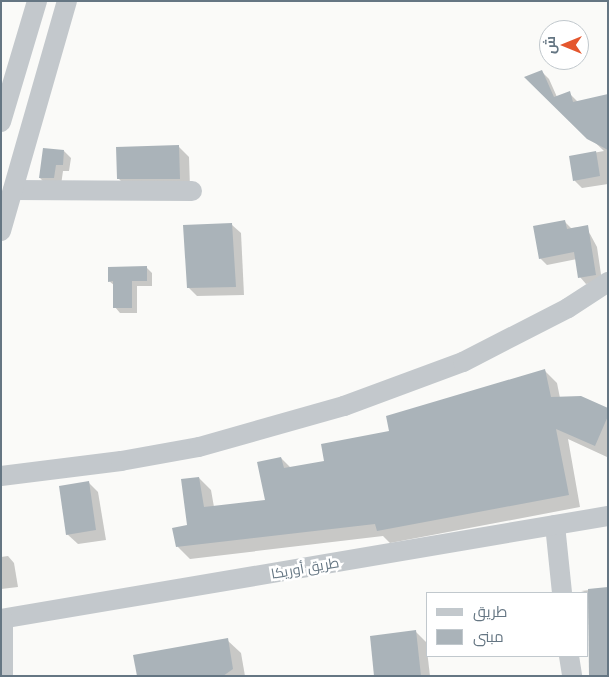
<!DOCTYPE html>
<html>
<head>
<meta charset="utf-8">
<style>
	body { margin:0 }
	#map { position:relative; width:609px; height:677px; overflow:hidden; background:#fafaf8; font-family:"Noto Sans",Cairo,sans-serif }
	div>[style] { position:absolute }
	[style*='--x'] { left:calc(var(--x)*1px); top:calc(var(--y)*1px); width:calc(var(--w)*1px); rotate:calc(var(--a)*1deg) }
	.shadow>* { inset:0; background:#0003 }
	.building>* { inset:0; background:#aab3b9 }
	.minor>* { height:20px; margin:-10px; padding:0 10px; transform-origin:10px; border-radius:10px; background:#c3c8cc }
	span { translate:-50% -50%; white-space:nowrap; text-align:center; line-height:1.15; -webkit-text-stroke:5px #fff; paint-order:stroke }
	.street-label { font-size:14px; color:#657683 }
	.frame { position:absolute; inset:0; border:2px solid #657683; pointer-events:none }
	.legend { position:absolute; left:426px; top:592px; width:162px; height:65px; box-sizing:border-box; background:#fff; border:1px solid #c1c8cd; margin:0; padding:6px 9px; list-style:none; font-size:15px; color:#657683 }
	.legend li { display:flex; align-items:center; gap:10px; height:25px }
	.legend b { width:25px; border:1px solid #c1c8cd }
	.north { position:absolute; left:539px; top:20px; width:50px; height:50px; box-sizing:border-box; background:#fff; border:1px solid #c1c8cd; border-radius:50%; rotate:270deg; font-size:14px; font-weight:700; line-height:20px; text-align:center; color:#657683 }
	.north::after { content:''; display:block; margin:auto; width:18px; height:22px; background:#e4572e; clip-path:polygon(50% 0,100% 100%,50% 72%,0 100%) }
</style>
</head>
<body>
<div id="map">
	<div class="shadow">
		<i style="clip-path:polygon(541px 71px,549px 79px,557px 97px,569px 93px,578px 102px,608px 95px,608px 184px,582px 188px,575px 181px,570px 157px,604px 151px,527px 78px)"></i>
		<i style="clip-path:polygon(179px 147px,189px 157px,190px 189px,128px 188px,118px 178px)"></i>
		<i style="clip-path:polygon(64px 151px,71px 158px,69px 171px,63px 171px,61px 185px,47px 185px,40px 178px)"></i>
		<i style="clip-path:polygon(565px 222px,571px 228px,583px 227px,590px 234px,597px 247px,602px 281px,586px 284px,580px 277px,577px 259px,547px 265px,540px 258px)"></i>
		<i style="clip-path:polygon(232px 225px,241px 233px,244px 295px,197px 296px,188px 287px)"></i>
		<i style="clip-path:polygon(147px 268px,152px 273px,152px 286px,137px 286px,137px 313px,120px 313px,115px 307px,115px 286px,109px 281px)"></i>
		<i style="clip-path:polygon(545px 371px,557px 383px,560px 398px,608px 410px,607px 457px,568px 439px,580px 507px,390px 543px,383px 536px,190px 559px,178px 547px,174px 529px,188px 526px,199px 478px,211px 490px,214px 507px,267px 501px,281px 458px,291px 468px,325px 462px,391px 432px)"></i>
		<i style="clip-path:polygon(88px 482px,98px 492px,106px 540px,78px 544px,67px 534px)"></i>
		<i style="clip-path:polygon(8px 556px,14px 563px,18px 587px,1px 589px,1px 557px)"></i>
		<i style="clip-path:polygon(608px 588px,590px 676px,588px 593px,581px 591px)"></i>
		<i style="clip-path:polygon(415px 631px,426px 642px,430px 676px,376px 676px)"></i>
		<i style="clip-path:polygon(227px 640px,241px 653px,245px 676px,138px 676px)"></i>
	</div>
	<div class="building">
		<i style="clip-path:polygon(542px 70px,554px 97px,570px 91px,573px 102px,608px 94px,608px 150px,587px 139px,524px 77px)"></i>
		<i style="clip-path:polygon(179px 145px,180px 179px,117px 179px,116px 147px)"></i>
		<i style="clip-path:polygon(43px 148px,64px 150px,63px 165px,56px 165px,54px 178px,39px 178px)"></i>
		<i style="clip-path:polygon(596px 151px,600px 176px,573px 181px,569px 156px)"></i>
		<i style="clip-path:polygon(565px 220px,567px 229px,588px 225px,596px 275px,578px 278px,574px 252px,539px 259px,533px 226px)"></i>
		<i style="clip-path:polygon(232px 223px,236px 287px,187px 288px,183px 225px)"></i>
		<i style="clip-path:polygon(147px 266px,147px 281px,132px 281px,132px 308px,113px 308px,113px 281px,108px 282px,108px 267px)"></i>
		<i style="clip-path:polygon(545px 369px,551px 397px,581px 396px,608px 408px,608px 416px,595px 446px,556px 429px,569px 495px,377px 531px,375px 524px,176px 547px,172px 528px,187px 525px,181px 479px,199px 477px,204px 507px,265px 500px,257px 462px,281px 457px,284px 468px,324px 461px,321px 444px,389px 431px,386px 416px)"></i>
		<i style="clip-path:polygon(89px 481px,96px 530px,66px 535px,59px 486px)"></i>
		<i style="clip-path:polygon(608px 587px,608px 676px,589px 676px,588px 589px)"></i>
		<i style="clip-path:polygon(416px 630px,421px 676px,374px 676px,370px 636px)"></i>
		<i style="clip-path:polygon(228px 638px,233px 669px,223px 676px,137px 676px,133px 655px)"></i>
	</div>
	<div class="minor">
		<i style="--x:1;--y:122;--w:126;--a:-73.4"></i>
		<i style="--x:13;--y:190;--w:179;--a:0.3"></i>
		<i style="--x:1;--y:231;--w:239;--a:-74"></i>
		<i style="--x:1;--y:476;--w:121;--a:-7.1"></i>
		<i style="--x:121;--y:461;--w:79;--a:-10.2"></i>
		<i style="--x:199;--y:447;--w:151;--a:-15.8"></i>
		<i style="--x:344;--y:406;--w:127;--a:-20.3"></i>
		<i style="--x:463;--y:362;--w:118;--a:-27.2"></i>
		<i style="--x:568;--y:308;--w:48;--a:-33"></i>
		<i style="--x:555;--y:525;--w:68;--a:84.1"></i>
		<i style="--x:1;--y:619;--w:616;--a:-9.63"></i>
		<i style="--x:3;--y:619;--w:57;--a:90"></i>
		<i style="--x:569;--y:656;--w:20;--a:81"></i>
	</div>
	<div class="street-label">
		<span style="left:305px;top:568px;rotate:-10deg">طريق أوريكا</span>
	</div>
	<div class="frame"></div>
	<ul class="legend">
	<li><b style="height:6px;background:#c3c8cc"></b>طريق</li>
	<li><b style="height:14px;background:#aab3b9"></b>مبنى</li>
	</ul>
	<div class="north">ش</div>
</div>
</body>
</html>
